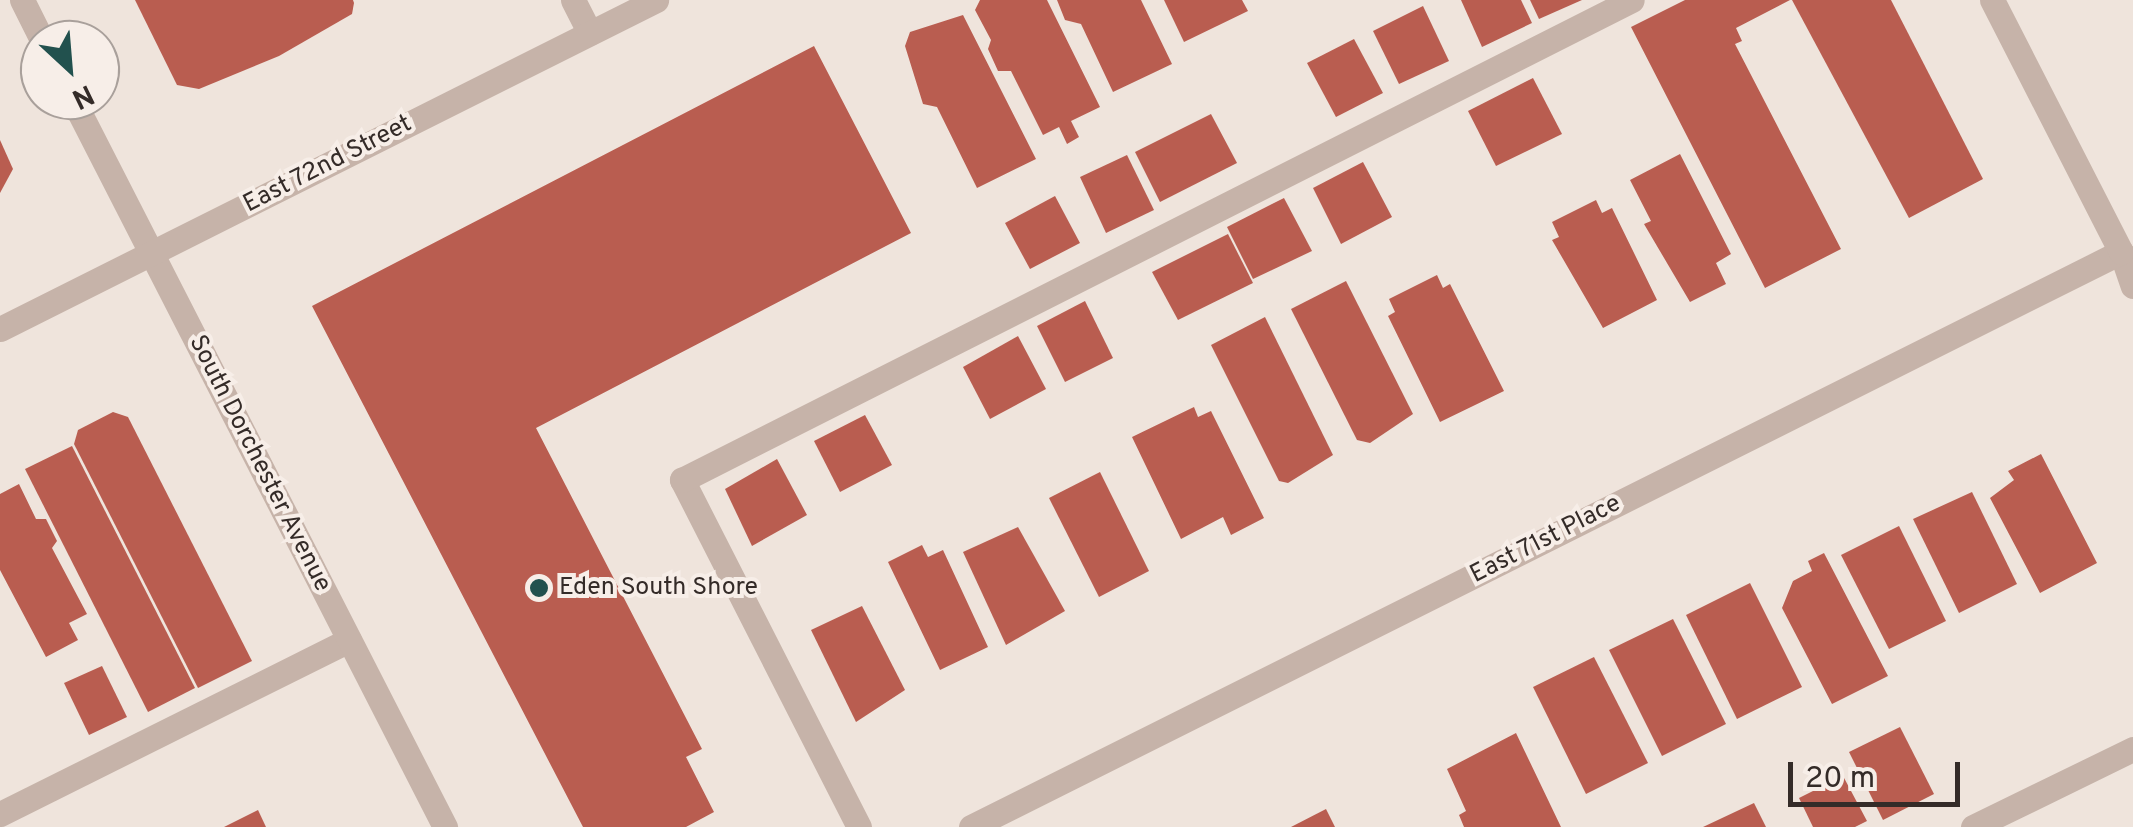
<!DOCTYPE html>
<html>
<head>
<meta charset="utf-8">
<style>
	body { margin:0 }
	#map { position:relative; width:2133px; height:827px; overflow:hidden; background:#efe4dc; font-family:Overpass,sans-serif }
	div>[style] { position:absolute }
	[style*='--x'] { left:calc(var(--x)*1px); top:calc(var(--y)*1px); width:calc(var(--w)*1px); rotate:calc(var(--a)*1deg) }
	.building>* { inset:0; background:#b95d50 }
	.service>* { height:25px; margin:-12.5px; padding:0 12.5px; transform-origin:12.5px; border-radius:12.5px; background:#c6b3a9 }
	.minor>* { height:25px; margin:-12.5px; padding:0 12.5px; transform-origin:12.5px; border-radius:12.5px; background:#c6b3a9 }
	.dots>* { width:28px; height:28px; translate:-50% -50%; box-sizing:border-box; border:5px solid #f7eee8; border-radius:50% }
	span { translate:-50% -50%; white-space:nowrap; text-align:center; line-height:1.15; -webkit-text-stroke:8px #f7eee8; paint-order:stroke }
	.street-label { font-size:25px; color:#342b28 }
	.poi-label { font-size:25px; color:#342b28 }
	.left { translate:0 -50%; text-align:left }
	.north { position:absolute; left:20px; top:20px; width:100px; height:100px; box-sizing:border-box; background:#f7eee8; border:2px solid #a9a09b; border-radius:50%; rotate:154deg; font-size:28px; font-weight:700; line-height:40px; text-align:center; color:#342b28 }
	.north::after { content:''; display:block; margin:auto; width:35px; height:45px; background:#22514e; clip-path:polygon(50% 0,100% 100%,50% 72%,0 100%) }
	.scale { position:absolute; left:1788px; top:762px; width:172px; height:45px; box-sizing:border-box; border:5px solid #342b28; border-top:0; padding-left:12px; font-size:30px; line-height:35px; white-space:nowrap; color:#342b28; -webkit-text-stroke:8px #f7eee8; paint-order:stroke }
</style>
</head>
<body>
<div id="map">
	<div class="building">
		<i style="clip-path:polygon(135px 0,353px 0,354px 3px,352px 14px,279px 56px,199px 89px,177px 85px)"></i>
		<i style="clip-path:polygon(980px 0,1047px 0,1100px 107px,1071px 121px,1079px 137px,1067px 144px,1059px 127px,1043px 135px,1011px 71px,998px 71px,988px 49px,991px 40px,975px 10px)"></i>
		<i style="clip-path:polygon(1057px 0,1141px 0,1172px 64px,1113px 92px,1081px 24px,1065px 20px)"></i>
		<i style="clip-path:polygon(1164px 0,1242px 0,1248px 11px,1184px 42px)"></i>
		<i style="clip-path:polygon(1461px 0,1521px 0,1532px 23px,1482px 47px)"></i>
		<i style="clip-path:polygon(1530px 0,1582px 0,1539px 19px)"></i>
		<i style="clip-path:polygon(1685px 0,1790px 0,1736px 28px,1742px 41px,1735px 44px,1841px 249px,1765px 288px,1631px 27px)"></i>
		<i style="clip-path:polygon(1792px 0,1891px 0,1983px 179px,1909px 218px)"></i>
		<i style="clip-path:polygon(1423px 6px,1449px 61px,1399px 84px,1373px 31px)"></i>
		<i style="clip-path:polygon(963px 15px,1036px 159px,977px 188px,937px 107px,923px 104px,905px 46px,910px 32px)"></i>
		<i style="clip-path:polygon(1354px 39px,1383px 93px,1336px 117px,1307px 63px)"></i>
		<i style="clip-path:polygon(814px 46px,911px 233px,536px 428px,702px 749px,686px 757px,714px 812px,686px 827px,583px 827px,312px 306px)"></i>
		<i style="clip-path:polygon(1533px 78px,1562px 134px,1496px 166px,1468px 111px)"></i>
		<i style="clip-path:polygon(1211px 114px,1237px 163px,1160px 202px,1135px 152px)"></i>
		<i style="clip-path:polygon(0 140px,13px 169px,0 193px)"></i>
		<i style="clip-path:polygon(1680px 154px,1731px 254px,1716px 263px,1726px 284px,1690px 302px,1644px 224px,1651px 221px,1630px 180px)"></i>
		<i style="clip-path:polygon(1127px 155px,1154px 210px,1106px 233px,1080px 177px)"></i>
		<i style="clip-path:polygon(1363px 162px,1392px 217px,1341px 244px,1313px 188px)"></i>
		<i style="clip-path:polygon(1055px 196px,1080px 243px,1030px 269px,1005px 223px)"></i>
		<i style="clip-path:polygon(1284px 198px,1312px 251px,1253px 279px,1227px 227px)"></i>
		<i style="clip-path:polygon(1596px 200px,1602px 213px,1612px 208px,1657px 300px,1603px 328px,1552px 240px,1559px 237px,1552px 222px)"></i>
		<i style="clip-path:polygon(1228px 234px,1253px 283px,1178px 320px,1152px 272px)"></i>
		<i style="clip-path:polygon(1437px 275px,1443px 288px,1450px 284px,1504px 391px,1440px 422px,1388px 316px,1395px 312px,1389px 299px)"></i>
		<i style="clip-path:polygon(1346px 281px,1413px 414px,1370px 443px,1357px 440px,1291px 309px)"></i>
		<i style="clip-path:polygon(1085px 301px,1113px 358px,1065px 382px,1037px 326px)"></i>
		<i style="clip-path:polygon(1265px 317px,1333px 455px,1288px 483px,1279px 481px,1211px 345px)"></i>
		<i style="clip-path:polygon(1018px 336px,1046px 389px,990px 419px,963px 367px)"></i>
		<i style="clip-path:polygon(1194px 407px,1198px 417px,1211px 411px,1264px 518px,1231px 535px,1223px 517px,1181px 539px,1132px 437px)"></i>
		<i style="clip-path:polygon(113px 412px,128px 417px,252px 661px,198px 688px,74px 444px,78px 430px)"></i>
		<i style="clip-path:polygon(865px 415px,892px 465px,840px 492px,814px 441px)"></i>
		<i style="clip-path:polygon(72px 446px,195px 688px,148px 712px,25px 469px)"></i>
		<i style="clip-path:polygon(2041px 454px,2097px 563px,2040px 593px,1990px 498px,2014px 480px,2008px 471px)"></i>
		<i style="clip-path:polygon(777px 459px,807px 515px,752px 546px,725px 489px)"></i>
		<i style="clip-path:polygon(1100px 472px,1149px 571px,1099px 597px,1049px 498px)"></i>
		<i style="clip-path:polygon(19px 484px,36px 519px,46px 519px,57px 541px,52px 548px,87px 614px,69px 623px,78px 640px,46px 657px,0 570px,0 494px)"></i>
		<i style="clip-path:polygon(1972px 492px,2017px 584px,1959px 613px,1913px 519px)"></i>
		<i style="clip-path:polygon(1899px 526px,1946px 621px,1889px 649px,1841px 555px)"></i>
		<i style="clip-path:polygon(1018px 527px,1065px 611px,1006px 645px,963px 552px)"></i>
		<i style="clip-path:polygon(922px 545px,928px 557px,943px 550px,988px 647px,940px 670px,888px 562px)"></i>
		<i style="clip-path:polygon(1824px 553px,1888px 676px,1832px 704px,1782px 608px,1793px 581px,1812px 571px,1808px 561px)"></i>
		<i style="clip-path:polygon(1750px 583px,1802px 687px,1737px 719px,1686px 615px)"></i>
		<i style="clip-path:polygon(862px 606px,905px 690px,856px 722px,811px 630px)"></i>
		<i style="clip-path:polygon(1673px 619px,1726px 724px,1662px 756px,1609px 650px)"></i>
		<i style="clip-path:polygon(1594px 657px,1648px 763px,1586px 794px,1533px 687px)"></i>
		<i style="clip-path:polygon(102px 666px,127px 717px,89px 735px,64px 683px)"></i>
		<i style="clip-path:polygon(1900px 727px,1934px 794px,1883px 820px,1849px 752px)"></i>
		<i style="clip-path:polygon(1516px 733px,1561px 827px,1464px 827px,1459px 815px,1466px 811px,1447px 769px)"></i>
		<i style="clip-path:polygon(1843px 776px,1867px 821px,1855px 827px,1813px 827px,1799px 798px)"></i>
		<i style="clip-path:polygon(1754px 803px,1766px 827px,1703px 827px)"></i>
		<i style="clip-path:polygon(1326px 809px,1335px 827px,1291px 827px)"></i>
		<i style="clip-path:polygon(258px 810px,266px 827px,224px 827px)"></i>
	</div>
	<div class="service">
		<i style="--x:573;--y:0;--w:37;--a:63"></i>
		<i style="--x:2121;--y:252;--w:36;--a:71"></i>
		<i style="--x:0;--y:814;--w:390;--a:-26.5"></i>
		<i style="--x:859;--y:827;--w:390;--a:-117"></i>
		<i style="--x:682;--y:480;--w:1064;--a:-26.81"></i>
		<i style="--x:1973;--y:827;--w:178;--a:-26"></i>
	</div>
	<div class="minor">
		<i style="--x:22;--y:0;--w:45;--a:63.4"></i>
		<i style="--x:73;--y:100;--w:817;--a:62.9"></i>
		<i style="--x:0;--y:329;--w:734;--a:-26.63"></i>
		<i style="--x:971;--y:827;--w:1286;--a:-26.57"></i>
		<i style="--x:2121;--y:252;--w:283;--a:-117.1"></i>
	</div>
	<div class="dots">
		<i style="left:539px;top:588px;background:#22514e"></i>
	</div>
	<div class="street-label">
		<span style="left:328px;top:165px;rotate:-27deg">East 72nd Street</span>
		<span style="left:259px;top:464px;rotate:63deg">South Dorchester Avenue</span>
		<span style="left:1546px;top:540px;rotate:-27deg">East 71st Place</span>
	</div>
	<div class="poi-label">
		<span class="left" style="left:559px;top:588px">Eden South Shore</span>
	</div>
	<div class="north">N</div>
	<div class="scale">20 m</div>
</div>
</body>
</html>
